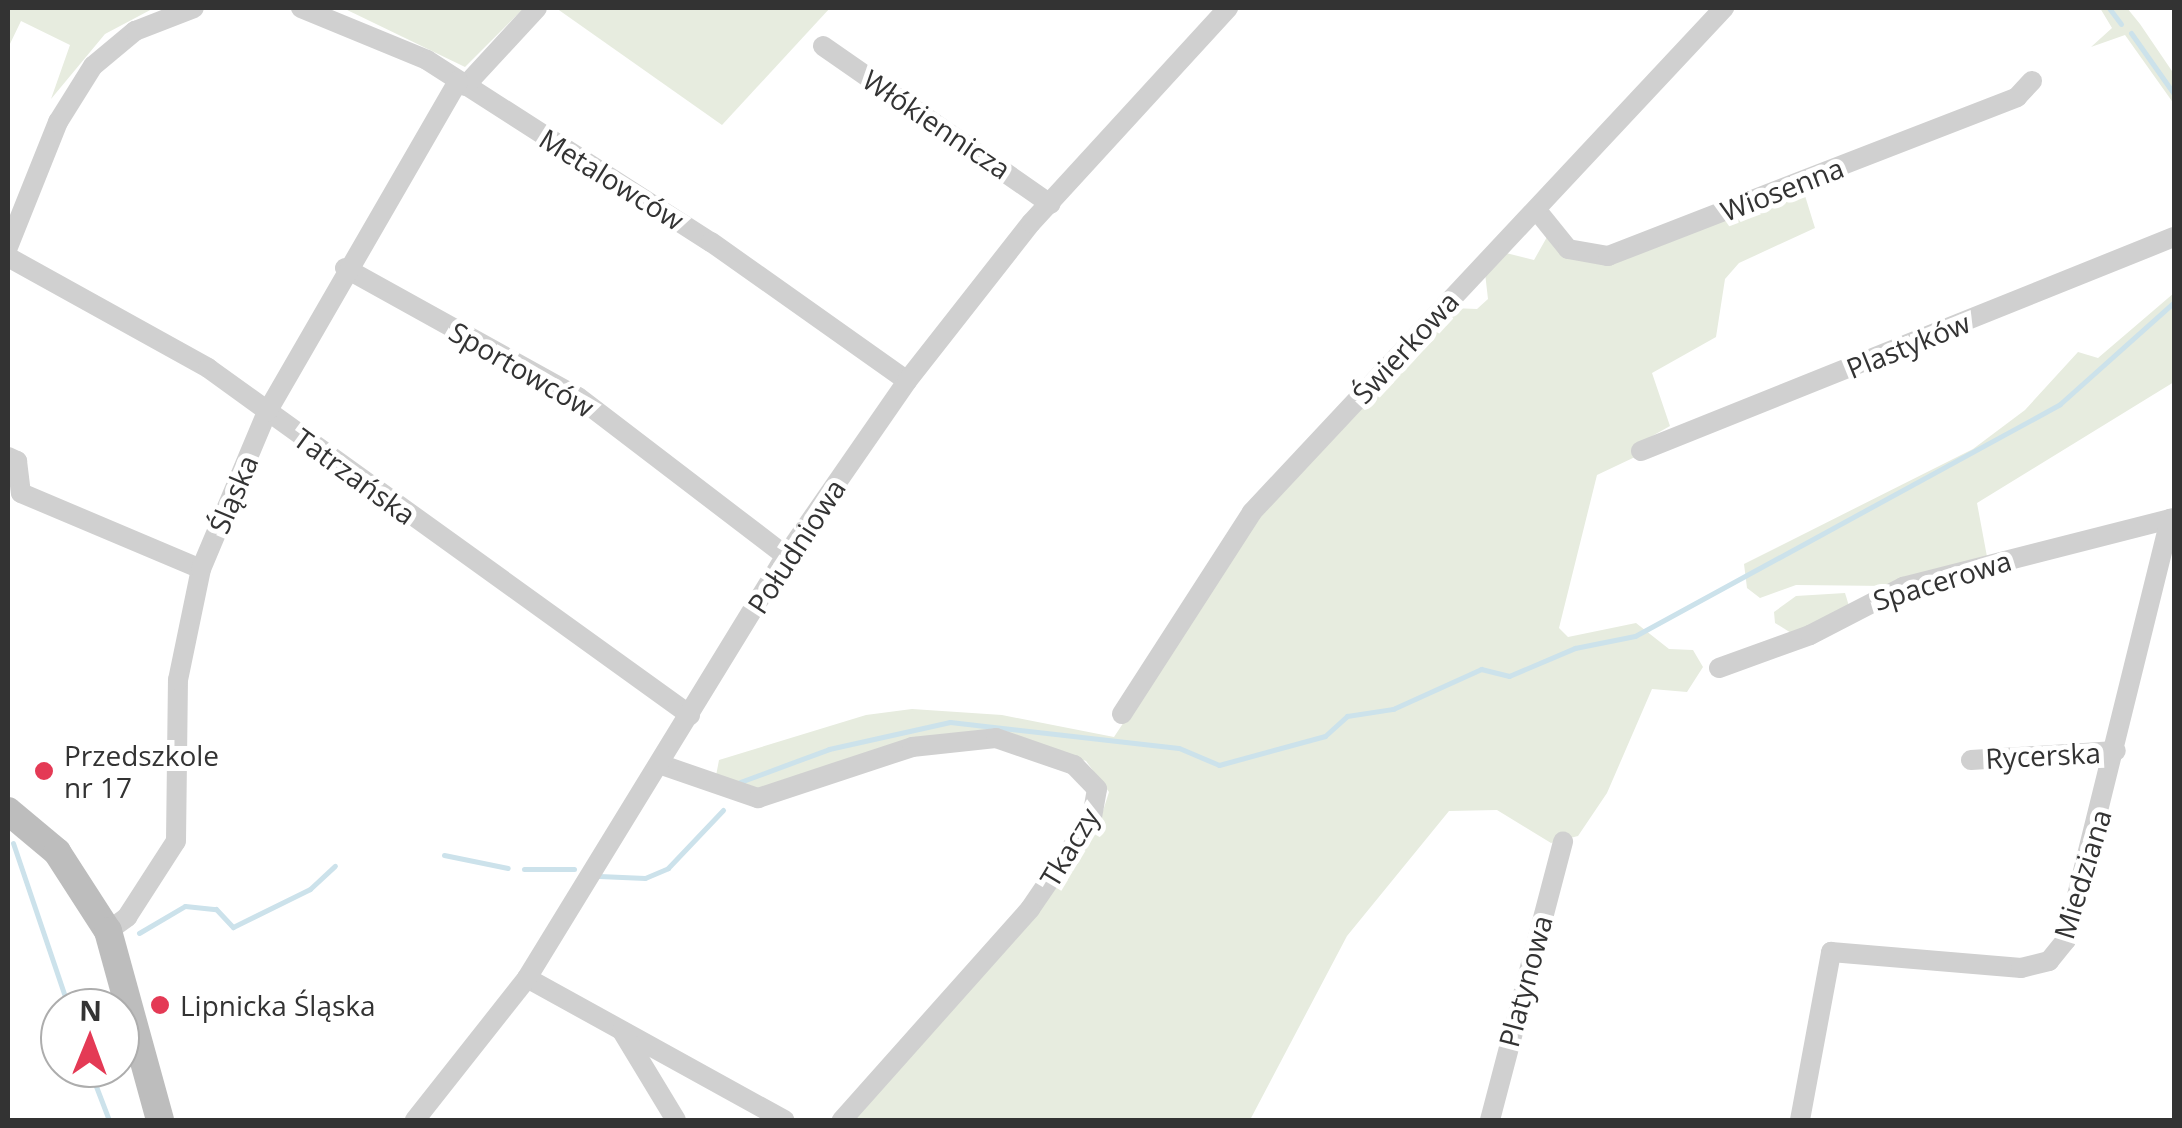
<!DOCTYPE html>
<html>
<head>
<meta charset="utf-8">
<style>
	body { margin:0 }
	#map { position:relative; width:2182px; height:1128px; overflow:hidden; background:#fff; font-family:"Open Sans",sans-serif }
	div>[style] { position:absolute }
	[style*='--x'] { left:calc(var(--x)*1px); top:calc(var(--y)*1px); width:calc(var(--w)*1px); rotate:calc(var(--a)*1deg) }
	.green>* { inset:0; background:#e7ecdf }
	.stream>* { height:5px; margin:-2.5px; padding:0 2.5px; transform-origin:2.5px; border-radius:2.5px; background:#cce2eb }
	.street>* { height:20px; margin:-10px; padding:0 10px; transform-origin:10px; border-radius:10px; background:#d0d0d0 }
	.secondary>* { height:28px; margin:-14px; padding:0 14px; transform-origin:14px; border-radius:14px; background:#bdbdbd }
	.dots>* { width:28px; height:28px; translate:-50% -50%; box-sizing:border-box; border:5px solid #fff; border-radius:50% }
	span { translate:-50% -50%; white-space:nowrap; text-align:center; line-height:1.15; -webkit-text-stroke:10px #fff; paint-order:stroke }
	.street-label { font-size:28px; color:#333 }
	.poi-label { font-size:28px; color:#333 }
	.left { translate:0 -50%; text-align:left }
	.frame { position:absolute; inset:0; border:10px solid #333; pointer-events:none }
	.north { position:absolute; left:40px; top:988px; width:100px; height:100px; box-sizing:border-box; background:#fff; border:2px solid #adadad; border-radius:50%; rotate:1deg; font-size:28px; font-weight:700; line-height:40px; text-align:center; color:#333 }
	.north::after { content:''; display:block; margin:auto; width:35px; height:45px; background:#e43a55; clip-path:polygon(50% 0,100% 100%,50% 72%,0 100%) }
</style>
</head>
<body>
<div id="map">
	<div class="green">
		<i style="clip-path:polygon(8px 8px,154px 8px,105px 34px,51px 99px,70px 45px,21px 21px,8px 48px)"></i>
		<i style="clip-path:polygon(343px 8px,524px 8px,465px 67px)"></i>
		<i style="clip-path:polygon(556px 8px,830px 8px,722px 125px)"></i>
		<i style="clip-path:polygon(2100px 8px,2127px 8px,2140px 24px,2174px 74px,2174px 104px,2125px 35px,2091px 47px,2112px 28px)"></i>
		<i style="clip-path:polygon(1802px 186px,1815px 228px,1739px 263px,1725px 279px,1716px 337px,1652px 373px,1670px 426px,1638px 444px,1635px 457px,1597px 475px,1559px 628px,1568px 637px,1636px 623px,1669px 649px,1693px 650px,1703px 667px,1687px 692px,1652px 689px,1607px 793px,1578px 836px,1551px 843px,1497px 810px,1449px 811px,1347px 936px,1250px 1120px,852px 1120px,1002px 954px,1102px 814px,1109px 792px,1086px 761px,1007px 732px,916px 737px,756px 790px,715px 781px,719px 760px,866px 715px,912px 709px,1002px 715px,1114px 737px,1258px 519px,1452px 308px,1477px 309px,1488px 299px,1485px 273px,1502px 252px,1534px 260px,1547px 237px,1571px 258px,1599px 263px)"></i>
		<i style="clip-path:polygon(2174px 293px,2174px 382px,1977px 503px,1988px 562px,1888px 586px,1796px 585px,1760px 598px,1747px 588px,1744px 564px,1973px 449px,2025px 410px,2078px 352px,2098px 358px)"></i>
		<i style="clip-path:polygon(1845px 593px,1849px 606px,1796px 636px,1775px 623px,1774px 612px,1796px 596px)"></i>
	</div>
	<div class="stream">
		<i style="--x:2109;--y:8;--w:20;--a:53"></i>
		<i style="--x:2131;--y:33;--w:75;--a:54.8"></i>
		<i style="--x:740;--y:782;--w:95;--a:-20.3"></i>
		<i style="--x:829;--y:749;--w:124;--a:-12.6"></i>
		<i style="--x:950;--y:722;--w:230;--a:6.5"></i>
		<i style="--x:1179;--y:748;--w:43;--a:23"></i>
		<i style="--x:1219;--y:765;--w:110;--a:-15.3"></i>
		<i style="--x:1325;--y:736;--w:30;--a:-42"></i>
		<i style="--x:1347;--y:716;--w:47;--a:-8.7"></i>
		<i style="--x:1393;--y:709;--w:97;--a:-24.4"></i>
		<i style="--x:1481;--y:669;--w:29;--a:14"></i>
		<i style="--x:1509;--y:676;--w:72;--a:-23"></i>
		<i style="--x:1575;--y:648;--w:61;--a:-11.3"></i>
		<i style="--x:1635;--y:636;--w:484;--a:-28.6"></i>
		<i style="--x:2060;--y:404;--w:153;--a:-41.8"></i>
		<i style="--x:13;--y:843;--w:174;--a:71.3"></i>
		<i style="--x:444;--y:855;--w:65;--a:11.5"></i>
		<i style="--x:524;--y:869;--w:50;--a:0"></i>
		<i style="--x:599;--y:876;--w:46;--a:2.5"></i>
		<i style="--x:645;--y:878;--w:25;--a:-23"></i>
		<i style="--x:668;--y:868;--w:80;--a:-46.5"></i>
		<i style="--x:139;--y:933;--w:53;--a:-30.4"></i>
		<i style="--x:185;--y:906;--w:31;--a:6"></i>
		<i style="--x:216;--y:909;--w:25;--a:47"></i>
		<i style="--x:233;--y:927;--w:86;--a:-26.3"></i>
		<i style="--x:310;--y:889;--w:34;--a:-43"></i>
		<i style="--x:89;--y:1068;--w:56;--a:69"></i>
	</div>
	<div class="street">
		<i style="--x:301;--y:8;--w:136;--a:22.4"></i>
		<i style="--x:427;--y:60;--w:337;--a:32.7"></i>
		<i style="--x:711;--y:242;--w:240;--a:35.3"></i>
		<i style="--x:823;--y:46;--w:277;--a:34.8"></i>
		<i style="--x:465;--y:86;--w:106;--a:-47.3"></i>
		<i style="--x:1539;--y:213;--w:46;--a:51.1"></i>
		<i style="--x:1568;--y:249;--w:41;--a:9.9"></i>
		<i style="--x:1608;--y:256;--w:439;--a:-21.2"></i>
		<i style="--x:2017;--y:97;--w:22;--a:-47"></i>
		<i style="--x:8;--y:247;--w:135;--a:-68.2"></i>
		<i style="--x:58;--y:122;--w:66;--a:-58"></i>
		<i style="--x:93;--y:66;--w:55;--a:-39.8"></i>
		<i style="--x:135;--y:31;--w:63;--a:-21.3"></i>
		<i style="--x:8;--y:257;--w:229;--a:29"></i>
		<i style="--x:208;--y:368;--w:594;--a:35.75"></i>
		<i style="--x:345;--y:268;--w:266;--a:29"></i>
		<i style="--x:578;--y:397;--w:262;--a:37.4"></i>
		<i style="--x:1641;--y:451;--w:574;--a:-21.88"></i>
		<i style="--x:8;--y:457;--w:10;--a:24"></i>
		<i style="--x:17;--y:461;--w:32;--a:83"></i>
		<i style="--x:21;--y:493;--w:195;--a:22.9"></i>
		<i style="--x:1719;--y:668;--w:97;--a:-19.9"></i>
		<i style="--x:1810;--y:635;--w:105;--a:-27.3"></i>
		<i style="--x:1903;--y:587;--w:280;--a:-14.3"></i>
		<i style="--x:1122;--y:714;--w:240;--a:-57.2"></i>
		<i style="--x:1252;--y:512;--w:691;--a:-46.88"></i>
		<i style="--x:1971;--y:760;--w:145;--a:-3.6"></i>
		<i style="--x:659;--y:764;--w:105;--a:19"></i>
		<i style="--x:758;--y:798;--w:162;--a:-18.3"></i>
		<i style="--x:912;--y:747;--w:84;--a:-6.1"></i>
		<i style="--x:996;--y:738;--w:83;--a:19.1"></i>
		<i style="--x:1074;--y:765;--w:33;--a:46"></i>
		<i style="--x:1097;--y:789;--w:29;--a:100"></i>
		<i style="--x:1092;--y:818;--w:110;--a:124.3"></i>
		<i style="--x:1030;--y:909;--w:283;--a:131.7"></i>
		<i style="--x:108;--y:931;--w:24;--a:-36"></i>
		<i style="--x:127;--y:917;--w:90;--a:-57.2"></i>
		<i style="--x:176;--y:841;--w:161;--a:-89.3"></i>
		<i style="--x:178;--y:680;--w:113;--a:-78.3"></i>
		<i style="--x:201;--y:569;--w:170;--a:-67.2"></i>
		<i style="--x:267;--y:412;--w:382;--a:-60"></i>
		<i style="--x:527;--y:978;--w:294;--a:28.9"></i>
		<i style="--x:622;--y:1031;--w:104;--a:58.8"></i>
		<i style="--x:415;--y:1120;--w:181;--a:-51.7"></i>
		<i style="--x:527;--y:978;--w:495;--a:-58.5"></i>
		<i style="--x:786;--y:556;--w:213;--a:-55.3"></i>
		<i style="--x:907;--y:381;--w:201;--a:-51.9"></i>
		<i style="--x:1031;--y:223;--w:292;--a:-47.5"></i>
		<i style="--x:1490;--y:1120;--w:288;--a:-75.3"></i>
		<i style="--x:1800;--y:1120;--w:171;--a:-79.5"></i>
		<i style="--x:1831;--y:952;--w:191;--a:4.8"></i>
		<i style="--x:2021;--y:968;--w:29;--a:-14"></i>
		<i style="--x:2049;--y:961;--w:27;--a:-51"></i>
		<i style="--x:2066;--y:940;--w:434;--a:-76.1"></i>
	</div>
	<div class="secondary">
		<i style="--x:8;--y:811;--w:64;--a:39.9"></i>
		<i style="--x:57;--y:852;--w:94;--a:57.2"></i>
		<i style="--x:108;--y:931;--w:196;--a:74.6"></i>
	</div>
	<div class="dots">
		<i style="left:44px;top:771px;background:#e43a55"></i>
		<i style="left:160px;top:1005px;background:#e43a55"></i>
	</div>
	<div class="street-label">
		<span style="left:937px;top:124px;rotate:34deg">Włókiennicza</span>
		<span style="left:612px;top:179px;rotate:32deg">Metalowców</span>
		<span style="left:1782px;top:189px;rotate:-21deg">Wiosenna</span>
		<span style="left:1908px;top:345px;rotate:-22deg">Plastyków</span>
		<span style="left:1405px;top:347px;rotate:-47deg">Świerkowa</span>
		<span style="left:522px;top:369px;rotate:30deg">Sportowców</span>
		<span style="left:355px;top:476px;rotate:36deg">Tatrzańska</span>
		<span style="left:233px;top:494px;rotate:-67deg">Śląska</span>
		<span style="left:796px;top:546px;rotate:-57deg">Południowa</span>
		<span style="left:1942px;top:580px;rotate:-17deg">Spacerowa</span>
		<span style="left:2043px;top:755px;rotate:-3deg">Rycerska</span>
		<span style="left:1069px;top:847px;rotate:-59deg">Tkaczy</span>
		<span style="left:2082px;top:874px;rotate:-73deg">Miedziana</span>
		<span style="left:1525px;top:981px;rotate:-75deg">Platynowa</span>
	</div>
	<div class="poi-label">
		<span class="left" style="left:64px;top:771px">Przedszkole<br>nr 17</span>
		<span class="left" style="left:180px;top:1005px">Lipnicka Śląska</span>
	</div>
	<div class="frame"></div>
	<div class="north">N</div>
</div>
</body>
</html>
